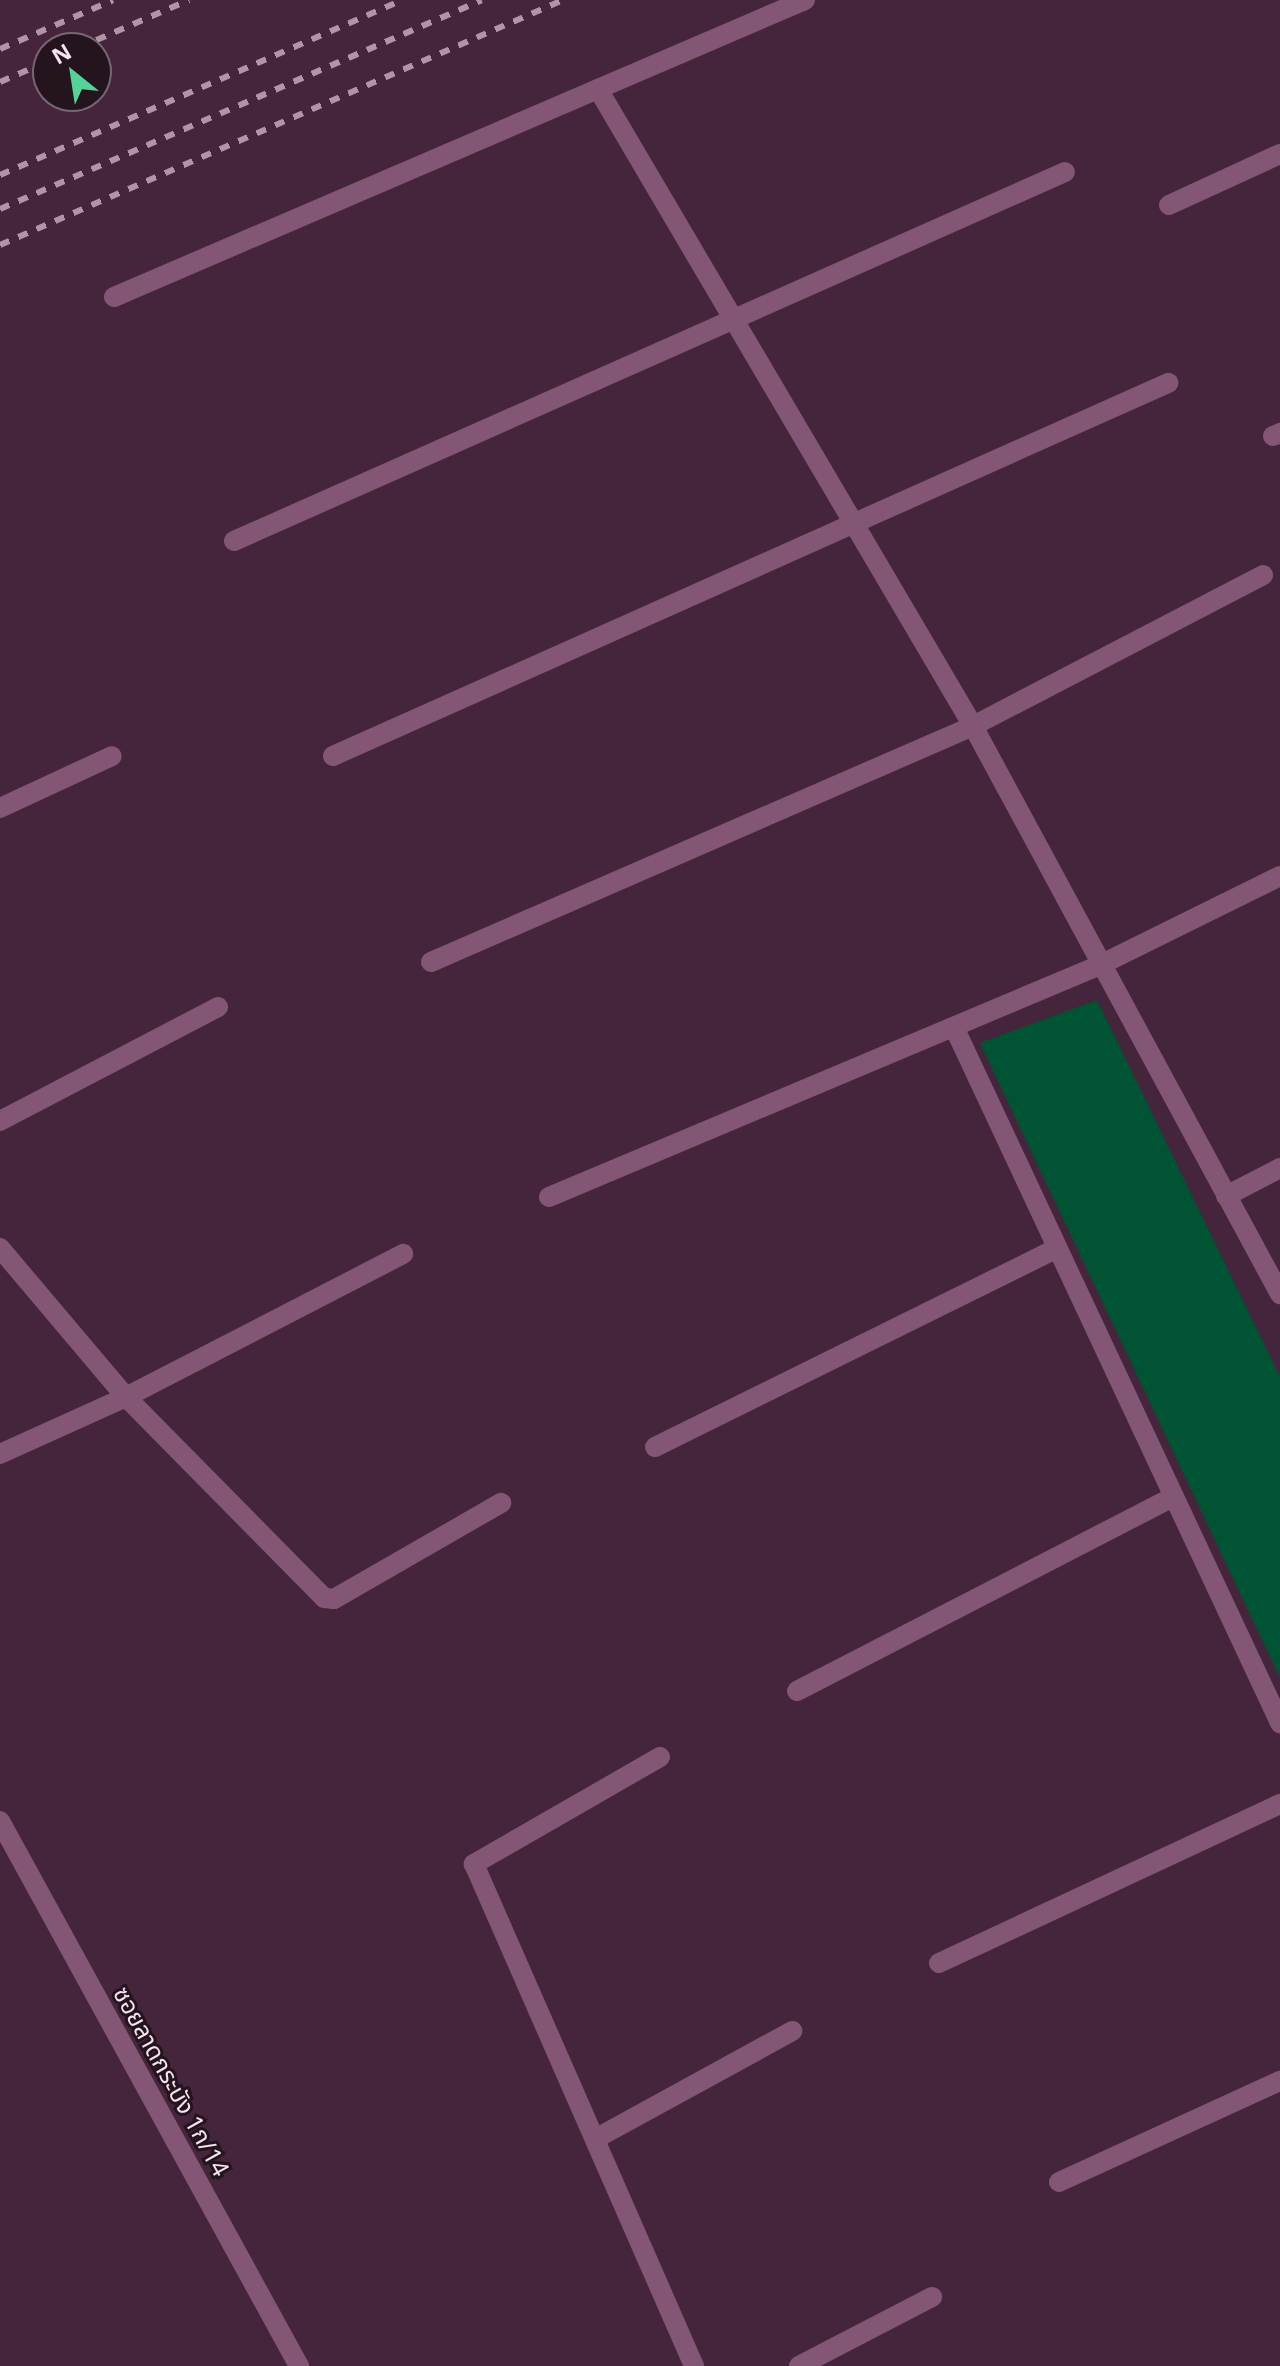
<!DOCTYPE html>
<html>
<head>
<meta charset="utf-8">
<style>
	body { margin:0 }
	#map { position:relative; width:1280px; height:2366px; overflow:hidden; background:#45253b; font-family:"Noto Sans","Noto Sans Thai",sans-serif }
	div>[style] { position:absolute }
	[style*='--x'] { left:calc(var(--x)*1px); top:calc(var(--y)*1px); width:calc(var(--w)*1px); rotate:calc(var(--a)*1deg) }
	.green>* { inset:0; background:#005434 }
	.minor>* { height:20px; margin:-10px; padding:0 10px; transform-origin:10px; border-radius:10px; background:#825674 }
	.rail>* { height:6px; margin-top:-3px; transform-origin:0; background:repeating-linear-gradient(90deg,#af96a7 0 10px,transparent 0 20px) }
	span { translate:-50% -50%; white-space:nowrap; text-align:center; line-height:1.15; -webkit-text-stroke:6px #23141e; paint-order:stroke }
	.street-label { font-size:24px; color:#f8e3f1 }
	.north { position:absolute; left:32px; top:32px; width:80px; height:80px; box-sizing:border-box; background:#23141e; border:2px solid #786772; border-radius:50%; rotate:330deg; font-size:22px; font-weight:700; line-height:32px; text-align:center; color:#f8e3f1 }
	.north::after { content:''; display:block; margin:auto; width:28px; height:36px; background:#54d396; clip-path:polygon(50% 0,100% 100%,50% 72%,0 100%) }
</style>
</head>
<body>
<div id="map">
	<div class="green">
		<i style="clip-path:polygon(1097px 1000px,1280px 1377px,1280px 1678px,980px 1043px)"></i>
	</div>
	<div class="minor">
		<i style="--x:598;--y:89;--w:739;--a:59.51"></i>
		<i style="--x:973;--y:726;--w:646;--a:61.61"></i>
		<i style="--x:1169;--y:205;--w:122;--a:-24.7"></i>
		<i style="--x:114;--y:297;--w:752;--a:-23.26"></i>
		<i style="--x:1273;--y:436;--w:8;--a:-23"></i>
		<i style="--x:234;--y:541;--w:909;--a:-23.94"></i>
		<i style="--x:333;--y:756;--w:915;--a:-24.07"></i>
		<i style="--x:0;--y:808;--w:123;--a:-24.9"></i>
		<i style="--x:431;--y:962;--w:591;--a:-23.53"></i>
		<i style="--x:973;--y:726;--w:327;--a:-27.5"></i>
		<i style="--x:954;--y:1027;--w:769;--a:64.9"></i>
		<i style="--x:0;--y:1121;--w:246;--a:-27.6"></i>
		<i style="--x:1226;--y:1196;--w:61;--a:-27.4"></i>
		<i style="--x:549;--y:1197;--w:598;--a:-22.83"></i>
		<i style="--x:1100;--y:965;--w:201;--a:-26.3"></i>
		<i style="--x:0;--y:1248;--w:195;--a:49.8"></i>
		<i style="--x:126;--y:1397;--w:282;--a:45.4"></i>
		<i style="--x:324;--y:1598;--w:10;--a:6"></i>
		<i style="--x:334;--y:1599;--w:193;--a:-29.9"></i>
		<i style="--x:655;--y:1447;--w:449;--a:-26.3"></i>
		<i style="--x:0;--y:1454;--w:138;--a:-24.3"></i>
		<i style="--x:126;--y:1397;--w:312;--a:-27.3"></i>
		<i style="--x:797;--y:1691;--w:424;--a:-27.3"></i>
		<i style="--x:660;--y:1757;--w:215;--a:150.1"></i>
		<i style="--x:474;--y:1864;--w:548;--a:66.33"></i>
		<i style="--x:0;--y:1821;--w:622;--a:61.25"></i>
		<i style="--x:939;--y:1963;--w:376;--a:-25"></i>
		<i style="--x:595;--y:2139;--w:225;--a:-28.7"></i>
		<i style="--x:1059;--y:2182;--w:243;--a:-24.6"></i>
		<i style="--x:799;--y:2366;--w:150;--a:-27.4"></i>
	</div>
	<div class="rail">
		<i style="--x:78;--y:48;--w:121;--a:-23.4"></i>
		<i style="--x:0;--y:49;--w:123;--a:-23.4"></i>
		<i style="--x:0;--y:82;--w:52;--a:-23.6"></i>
		<i style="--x:0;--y:175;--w:438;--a:-23.5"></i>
		<i style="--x:0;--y:209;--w:525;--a:-23.44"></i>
		<i style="--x:0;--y:245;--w:614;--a:-23.52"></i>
	</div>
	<div class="street-label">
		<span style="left:172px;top:2081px;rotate:61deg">ซอยลาดกระบัง 1ก/14</span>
	</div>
	<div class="north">N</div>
</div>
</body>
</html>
